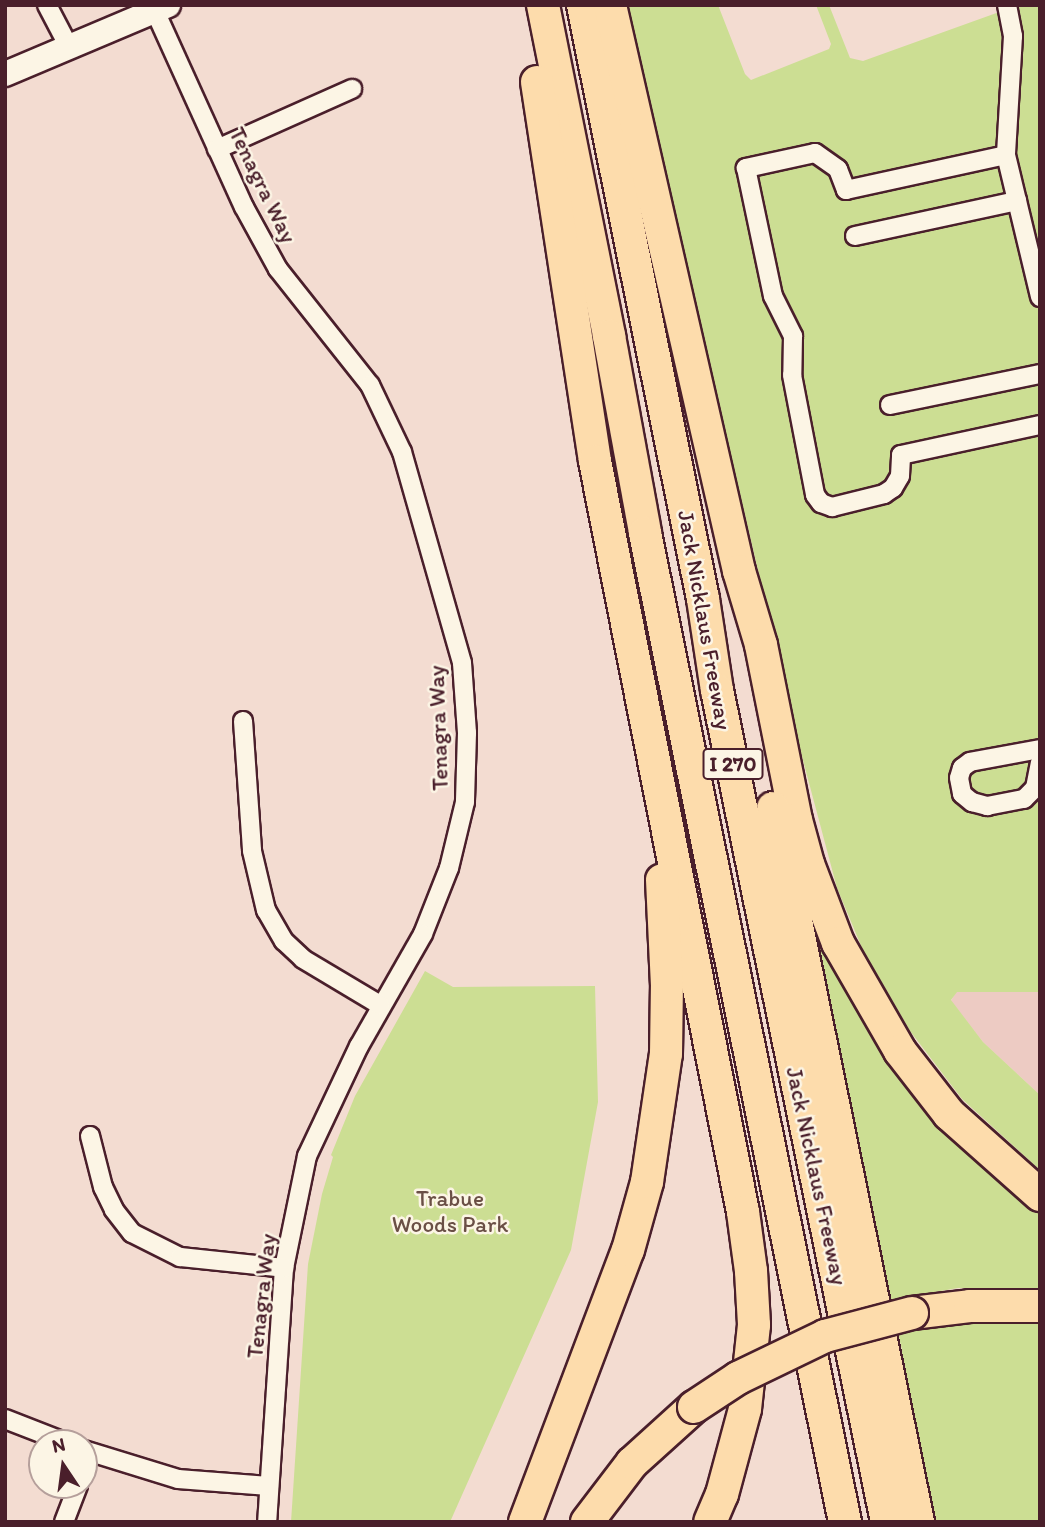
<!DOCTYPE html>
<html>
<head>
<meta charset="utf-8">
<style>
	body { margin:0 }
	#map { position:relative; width:1045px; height:1527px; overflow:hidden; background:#f3dcd1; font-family:Itim,sans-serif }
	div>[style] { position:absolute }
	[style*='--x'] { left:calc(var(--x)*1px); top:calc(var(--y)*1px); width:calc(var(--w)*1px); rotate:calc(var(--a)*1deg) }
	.built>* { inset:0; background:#edcbc3 }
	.green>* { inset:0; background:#ccde93 }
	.roads { filter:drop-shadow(2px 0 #4a1f2b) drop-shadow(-2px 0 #4a1f2b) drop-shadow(0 2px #4a1f2b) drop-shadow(0 -2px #4a1f2b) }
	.street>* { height:18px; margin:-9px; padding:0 9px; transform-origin:9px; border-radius:9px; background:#fcf5e5 }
	.secondary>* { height:24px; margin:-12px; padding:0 12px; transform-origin:12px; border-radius:12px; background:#fcf5e5 }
	.highway>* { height:32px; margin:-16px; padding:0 16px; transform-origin:16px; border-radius:16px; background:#fddcac }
	.bridges { filter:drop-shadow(2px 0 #4a1f2b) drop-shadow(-2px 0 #4a1f2b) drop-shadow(0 2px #4a1f2b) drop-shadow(0 -2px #4a1f2b) }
	.highway-bridge>* { height:32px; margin:-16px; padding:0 16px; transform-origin:16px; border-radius:16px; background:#fddcac }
	span { translate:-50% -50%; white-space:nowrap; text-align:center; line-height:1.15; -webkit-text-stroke:5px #fcf5e5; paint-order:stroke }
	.shield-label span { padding:2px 5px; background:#fcf5e5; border:2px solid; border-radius:5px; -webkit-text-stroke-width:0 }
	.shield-label { font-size:21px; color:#4a1f2b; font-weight:700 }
	.street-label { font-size:23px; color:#4a1f2b }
	.park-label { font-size:23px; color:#6a4f45 }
	.frame { position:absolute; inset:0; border:7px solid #4a1f2b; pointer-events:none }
	.north { position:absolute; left:28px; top:1429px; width:70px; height:70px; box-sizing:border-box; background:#fcf5e5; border:2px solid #b59f9b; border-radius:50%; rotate:347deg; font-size:19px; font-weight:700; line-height:28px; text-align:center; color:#4a1f2b }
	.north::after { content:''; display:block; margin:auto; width:24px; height:32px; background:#4a1f2b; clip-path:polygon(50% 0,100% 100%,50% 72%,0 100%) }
</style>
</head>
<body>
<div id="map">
	<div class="built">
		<i style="clip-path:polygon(956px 992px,1040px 992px,1040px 1095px,983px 1042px,951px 1001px)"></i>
	</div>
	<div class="green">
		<i style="clip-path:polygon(625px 5px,718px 5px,745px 74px,751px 80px,829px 49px,831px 44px,816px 5px,829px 5px,850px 58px,863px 61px,1019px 5px,1040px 5px,1040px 992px,957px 992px,951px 1000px,983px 1042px,1040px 1095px,1040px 1170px,962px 1099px,910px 1031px,862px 948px,837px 888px,800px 749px)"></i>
		<i style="clip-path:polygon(802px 893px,837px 953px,1040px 1206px,1040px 1290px,958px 1288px,889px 1300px,883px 1266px,879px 1267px)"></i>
		<i style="clip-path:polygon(425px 971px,453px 987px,595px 986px,598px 1102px,571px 1250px,450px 1522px,291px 1522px,308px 1264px,322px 1194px,333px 1157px,331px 1155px,355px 1096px)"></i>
		<i style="clip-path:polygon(961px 1318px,1040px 1320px,1040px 1522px,930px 1522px,896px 1351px,902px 1350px,897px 1329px)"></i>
	</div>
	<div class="roads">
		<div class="street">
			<i style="--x:47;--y:5;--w:47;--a:62.4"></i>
			<i style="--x:1007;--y:5;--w:32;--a:79"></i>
			<i style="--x:1013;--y:36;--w:119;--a:93.4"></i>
			<i style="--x:1006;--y:155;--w:146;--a:76.5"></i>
			<i style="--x:155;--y:11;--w:215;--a:65.6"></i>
			<i style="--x:244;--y:207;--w:71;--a:61.3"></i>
			<i style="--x:278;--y:269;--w:148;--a:51.6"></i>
			<i style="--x:370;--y:385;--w:74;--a:64.5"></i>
			<i style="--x:402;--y:452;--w:219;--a:74.1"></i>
			<i style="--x:462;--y:663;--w:70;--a:85.9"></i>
			<i style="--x:467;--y:733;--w:69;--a:91.7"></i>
			<i style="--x:465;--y:802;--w:68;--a:103.6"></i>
			<i style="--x:449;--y:868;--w:71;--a:111.5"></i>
			<i style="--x:423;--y:934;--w:129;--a:119.7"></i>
			<i style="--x:359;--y:1046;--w:122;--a:115.3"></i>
			<i style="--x:307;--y:1156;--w:114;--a:101.6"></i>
			<i style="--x:284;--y:1268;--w:255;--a:93.8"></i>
			<i style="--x:217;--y:149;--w:148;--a:-24"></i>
			<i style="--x:1006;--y:155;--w:164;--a:167.7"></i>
			<i style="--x:846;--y:190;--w:22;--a:-111"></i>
			<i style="--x:838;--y:169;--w:28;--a:-145"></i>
			<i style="--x:815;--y:153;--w:71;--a:167.7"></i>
			<i style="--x:746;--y:168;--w:131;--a:78.1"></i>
			<i style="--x:773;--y:296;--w:45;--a:63.4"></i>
			<i style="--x:793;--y:336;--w:39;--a:91"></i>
			<i style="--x:792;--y:375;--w:122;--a:79.1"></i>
			<i style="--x:815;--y:495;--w:10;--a:53"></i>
			<i style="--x:821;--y:503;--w:12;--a:20"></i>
			<i style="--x:832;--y:507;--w:54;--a:-14"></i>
			<i style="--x:884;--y:494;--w:11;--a:-34"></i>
			<i style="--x:893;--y:488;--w:14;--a:-60"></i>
			<i style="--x:900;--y:476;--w:21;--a:-87"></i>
			<i style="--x:901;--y:455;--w:142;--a:-12.2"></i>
			<i style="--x:855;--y:236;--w:166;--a:-12.2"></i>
			<i style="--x:890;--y:405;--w:153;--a:-11.7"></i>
			<i style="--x:243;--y:721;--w:130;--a:86"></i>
			<i style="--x:252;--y:851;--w:61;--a:76.7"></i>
			<i style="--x:266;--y:910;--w:36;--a:60"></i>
			<i style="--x:284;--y:941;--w:26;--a:43"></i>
			<i style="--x:303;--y:959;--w:90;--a:30.9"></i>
			<i style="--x:1040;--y:749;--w:71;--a:169.5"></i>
			<i style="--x:970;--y:762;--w:10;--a:143"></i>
			<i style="--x:962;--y:768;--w:10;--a:107"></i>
			<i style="--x:959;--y:778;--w:16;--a:79"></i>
			<i style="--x:962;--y:794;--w:13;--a:39"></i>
			<i style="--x:972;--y:802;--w:16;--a:15"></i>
			<i style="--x:987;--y:806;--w:38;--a:-11"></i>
			<i style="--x:1024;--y:799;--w:16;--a:-45"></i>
			<i style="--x:1035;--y:788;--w:26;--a:-79"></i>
			<i style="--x:90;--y:1136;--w:53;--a:75.7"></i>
			<i style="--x:103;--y:1187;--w:25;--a:64"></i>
			<i style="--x:114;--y:1210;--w:29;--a:52"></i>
			<i style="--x:132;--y:1233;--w:54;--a:26.6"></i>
			<i style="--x:180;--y:1257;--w:105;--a:6"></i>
			<i style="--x:5;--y:1419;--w:66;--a:21.2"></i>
			<i style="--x:84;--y:1450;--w:98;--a:17.1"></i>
			<i style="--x:178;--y:1479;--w:91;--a:4.4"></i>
			<i style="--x:64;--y:1522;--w:40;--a:-69"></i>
		</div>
		<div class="secondary">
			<i style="--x:5;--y:74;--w:177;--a:-22.9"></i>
		</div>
		<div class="highway">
			<i style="--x:543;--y:5;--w:338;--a:78.7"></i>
			<i style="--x:609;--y:336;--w:200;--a:79.6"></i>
			<i style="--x:645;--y:533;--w:1009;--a:78.57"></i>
			<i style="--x:583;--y:5;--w:606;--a:78.58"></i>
			<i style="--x:703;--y:599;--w:92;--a:81.3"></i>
			<i style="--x:717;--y:690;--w:849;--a:78.45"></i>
			<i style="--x:610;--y:5;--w:581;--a:77.16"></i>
			<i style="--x:739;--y:571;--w:77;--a:73.4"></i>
			<i style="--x:761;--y:645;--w:178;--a:78.7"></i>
			<i style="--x:796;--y:820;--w:46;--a:74.7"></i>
			<i style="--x:808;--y:864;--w:85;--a:69.2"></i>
			<i style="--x:838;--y:943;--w:125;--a:60.1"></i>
			<i style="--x:900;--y:1051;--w:80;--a:52.1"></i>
			<i style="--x:949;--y:1114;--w:122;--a:41.7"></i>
			<i style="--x:537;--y:82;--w:383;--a:81.3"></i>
			<i style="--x:595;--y:461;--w:765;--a:78.85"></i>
			<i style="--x:743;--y:1212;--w:60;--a:82.3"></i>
			<i style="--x:751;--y:1271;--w:54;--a:86.8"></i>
			<i style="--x:754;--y:1325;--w:84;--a:96.1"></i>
			<i style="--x:745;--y:1409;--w:88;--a:105.1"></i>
			<i style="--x:722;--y:1494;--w:30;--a:113"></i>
			<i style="--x:773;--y:808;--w:729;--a:78.52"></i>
			<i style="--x:912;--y:1313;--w:58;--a:-6.9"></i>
			<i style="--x:970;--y:1306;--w:70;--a:0"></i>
			<i style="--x:525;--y:1522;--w:291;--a:-69.3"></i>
			<i style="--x:628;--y:1250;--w:71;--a:-74.4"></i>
			<i style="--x:647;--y:1182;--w:129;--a:-81.6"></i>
			<i style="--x:666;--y:1054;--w:68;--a:-89.2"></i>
			<i style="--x:667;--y:986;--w:106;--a:-92.7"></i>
			<i style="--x:587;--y:1522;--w:74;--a:-52.7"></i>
			<i style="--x:632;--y:1463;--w:84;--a:-42.1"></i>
		</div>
	</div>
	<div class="bridges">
		<div class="highway-bridge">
			<i style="--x:694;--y:1407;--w:53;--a:-33.4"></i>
			<i style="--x:738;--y:1378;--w:97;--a:-25.8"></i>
			<i style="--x:825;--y:1336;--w:90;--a:-14.8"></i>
		</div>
	</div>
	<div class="shield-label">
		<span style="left:733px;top:764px">I 270</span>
	</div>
	<div class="street-label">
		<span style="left:263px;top:185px;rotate:64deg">Tenagra Way</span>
		<span style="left:705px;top:620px;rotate:80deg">Jack Nicklaus Freeway</span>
		<span style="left:438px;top:728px;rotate:-92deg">Tenagra Way</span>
		<span style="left:817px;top:1176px;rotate:78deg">Jack Nicklaus Freeway</span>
		<span style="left:261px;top:1296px;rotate:-84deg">Tenagra Way</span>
	</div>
	<div class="park-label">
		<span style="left:450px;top:1211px">Trabue<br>Woods Park</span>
	</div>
	<div class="frame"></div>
	<div class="north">N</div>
</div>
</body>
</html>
